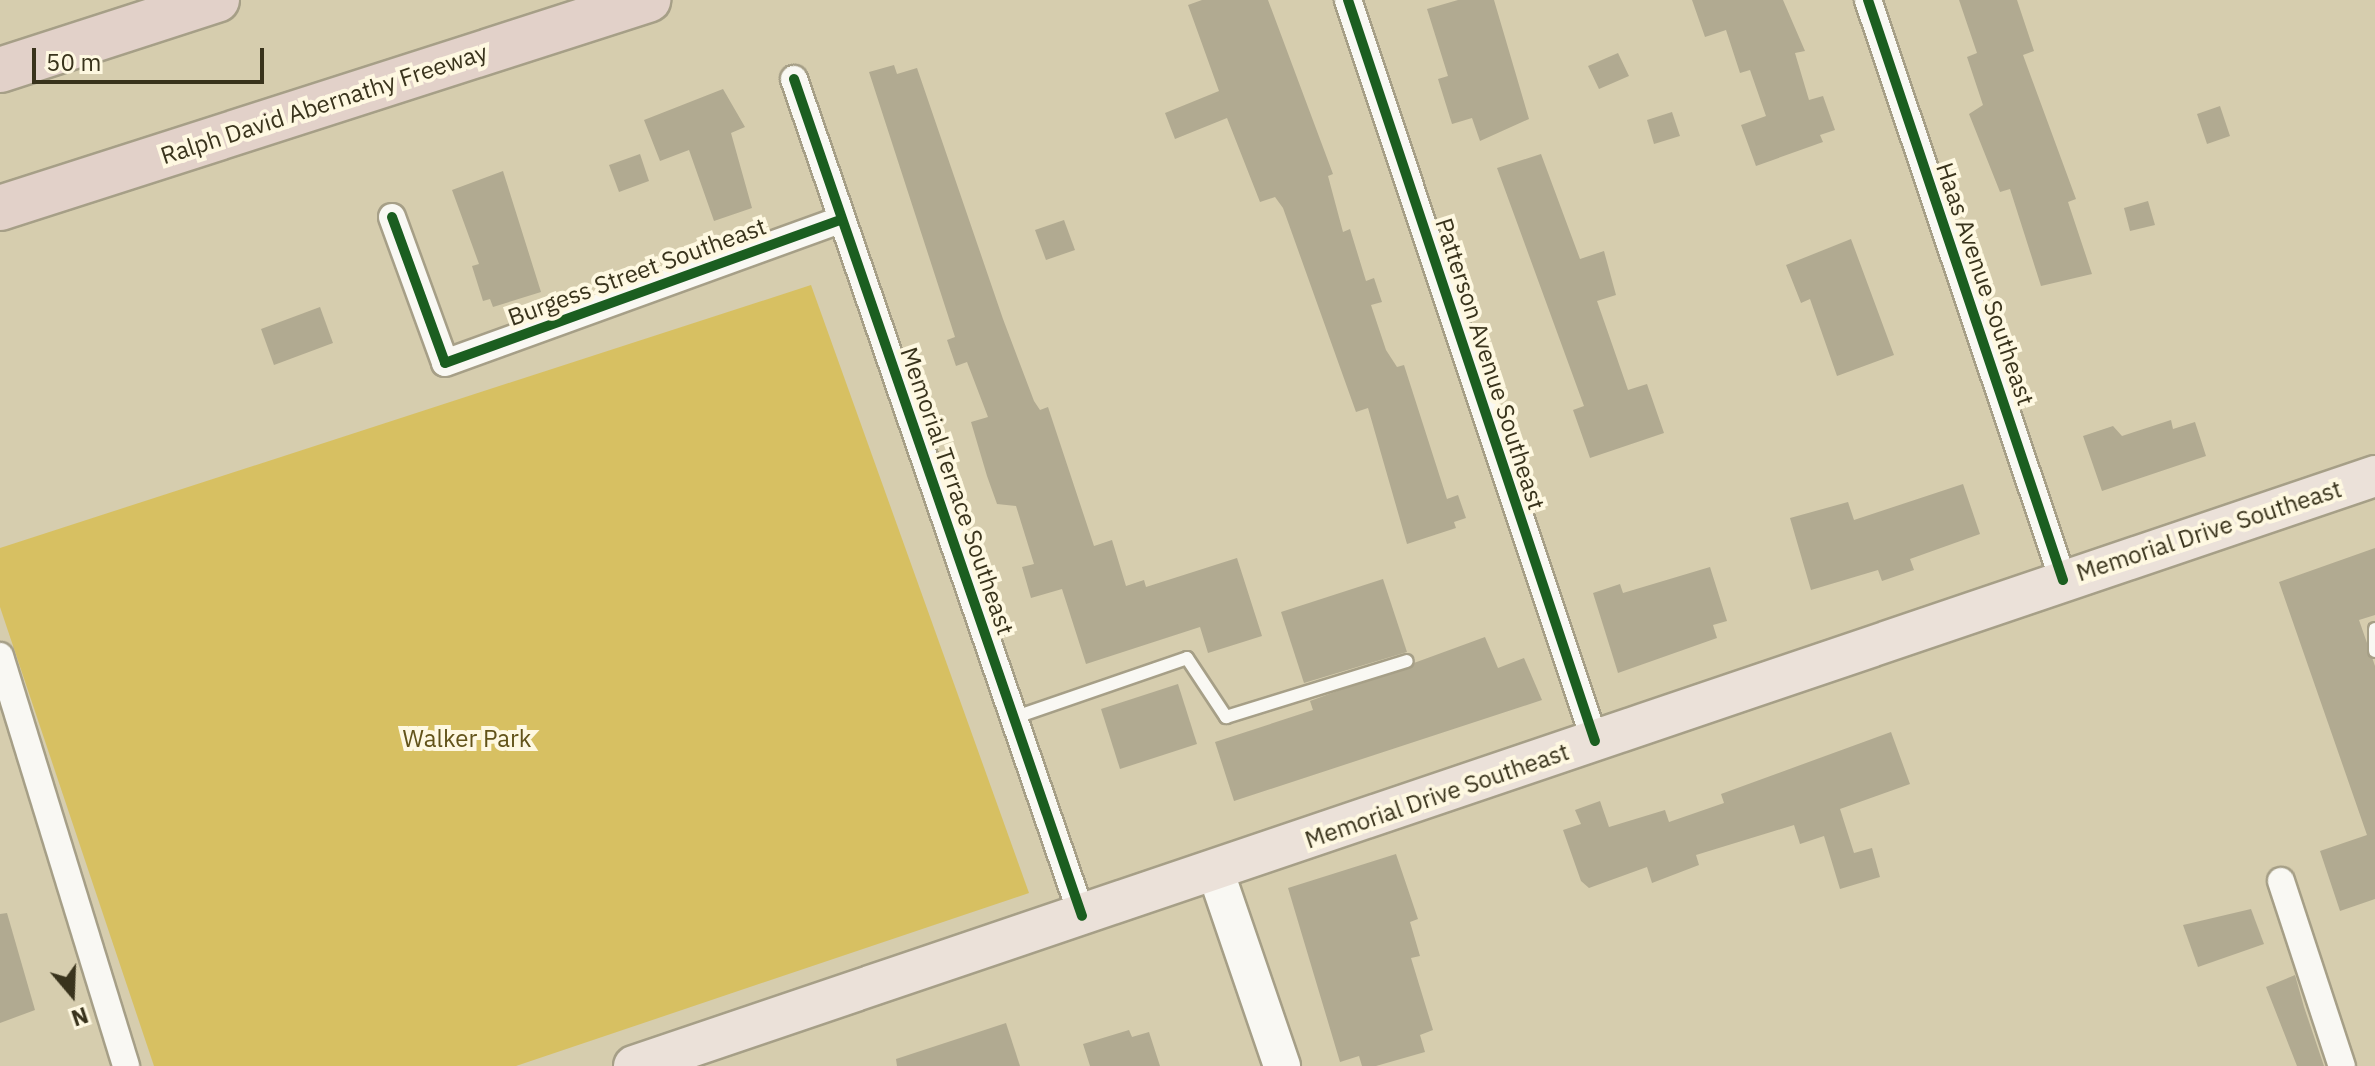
<!DOCTYPE html>
<html>
<head>
<meta charset="utf-8">
<style>
	body { margin:0 }
	#map { position:relative; width:2375px; height:1066px; overflow:hidden; background:#d6cdae; font-family:"IBM Plex Sans",sans-serif }
	div>[style] { position:absolute }
	[style*='--x'] { left:calc(var(--x)*1px); top:calc(var(--y)*1px); width:calc(var(--w)*1px); rotate:calc(var(--a)*1deg) }
	.green>* { inset:0; background:#d7c062 }
	.building>* { inset:0; background:#b1aa91 }
	.roads { filter:drop-shadow(2px 0 #a69f87) drop-shadow(-2px 0 #a69f87) drop-shadow(0 2px #a69f87) drop-shadow(0 -2px #a69f87) }
	.lane>* { height:12px; margin:-6px; padding:0 6px; transform-origin:6px; border-radius:6px; background:#f9f8f3 }
	.street>* { height:26px; margin:-13px; padding:0 13px; transform-origin:13px; border-radius:13px; background:#f9f8f3 }
	.secondary>* { height:36px; margin:-18px; padding:0 18px; transform-origin:18px; border-radius:18px; background:#f9f8f3 }
	.primary>* { height:40px; margin:-20px; padding:0 20px; transform-origin:20px; border-radius:20px; background:#ebe1d9 }
	.highway>* { height:44px; margin:-22px; padding:0 22px; transform-origin:22px; border-radius:22px; background:#e2d1c9 }
	.cycleway>* { height:10px; margin:-5px; padding:0 5px; transform-origin:5px; border-radius:5px; background:#1b5e20 }
	span { translate:-50% -50%; white-space:nowrap; text-align:center; line-height:1.15; -webkit-text-stroke:8px #fef8e1; paint-order:stroke }
	.street-label { font-size:24px; color:#39331c }
	.park-label { font-size:24px; color:#62531a }
	.north { position:absolute; left:32px; top:954px; width:80px; height:80px; -webkit-text-stroke:6px #fef8e1; paint-order:stroke; rotate:161deg; font-size:22px; font-weight:700; line-height:32px; text-align:center; color:#39331c }
	.north::after { content:''; display:block; margin:auto; width:28px; height:36px; background:#39331c; clip-path:polygon(50% 0,100% 100%,50% 72%,0 100%) }
	.scale { position:absolute; left:32px; top:48px; width:232px; height:36px; box-sizing:border-box; border:4px solid #39331c; border-top:0; padding-left:10px; font-size:24px; line-height:28px; white-space:nowrap; color:#39331c; -webkit-text-stroke:6px #fef8e1; paint-order:stroke }
</style>
</head>
<body>
<div id="map">
	<div class="green">
		<i style="clip-path:polygon(811px 285px,1029px 893px,516px 1066px,154px 1066px,0 607px,0 548px)"></i>
	</div>
	<div class="building">
		<i style="clip-path:polygon(1202px 0,1268px 0,1333px 174px,1328px 176px,1343px 232px,1350px 229px,1366px 281px,1374px 278px,1382px 302px,1371px 305px,1386px 350px,1397px 367px,1404px 365px,1447px 499px,1458px 495px,1466px 518px,1454px 522px,1456px 528px,1407px 544px,1368px 408px,1356px 412px,1283px 208px,1275px 197px,1260px 202px,1227px 118px,1175px 139px,1165px 113px,1219px 91px,1188px 5px)"></i>
		<i style="clip-path:polygon(1458px 0,1494px 0,1529px 119px,1480px 141px,1472px 118px,1452px 124px,1438px 79px,1448px 76px,1427px 9px)"></i>
		<i style="clip-path:polygon(1692px 0,1783px 0,1805px 51px,1795px 53px,1809px 100px,1823px 96px,1835px 130px,1820px 135px,1823px 142px,1756px 166px,1741px 125px,1766px 116px,1750px 70px,1740px 73px,1726px 30px,1705px 37px)"></i>
		<i style="clip-path:polygon(1959px 0,2017px 0,2034px 51px,2023px 55px,2076px 199px,2068px 202px,2092px 274px,2041px 286px,2010px 189px,2000px 192px,1969px 114px,1983px 105px,1967px 57px,1977px 53px)"></i>
		<i style="clip-path:polygon(1618px 53px,1629px 76px,1599px 89px,1588px 66px)"></i>
		<i style="clip-path:polygon(894px 65px,897px 74px,917px 68px,1003px 319px,1034px 401px,1040px 410px,1048px 407px,1094px 546px,1112px 540px,1126px 586px,1144px 580px,1146px 587px,1237px 558px,1262px 636px,1208px 653px,1200px 627px,1086px 664px,1062px 589px,1031px 598px,1022px 567px,1034px 564px,1016px 506px,997px 504px,987px 476px,971px 422px,988px 417px,967px 362px,956px 366px,947px 340px,955px 337px,869px 72px)"></i>
		<i style="clip-path:polygon(723px 89px,745px 127px,731px 133px,752px 208px,714px 221px,689px 150px,660px 161px,644px 120px)"></i>
		<i style="clip-path:polygon(2220px 106px,2230px 136px,2207px 144px,2197px 114px)"></i>
		<i style="clip-path:polygon(1672px 112px,1680px 136px,1654px 144px,1647px 120px)"></i>
		<i style="clip-path:polygon(640px 154px,649px 181px,619px 192px,609px 165px)"></i>
		<i style="clip-path:polygon(1541px 154px,1580px 259px,1604px 251px,1616px 295px,1597px 301px,1628px 390px,1647px 384px,1664px 433px,1590px 458px,1573px 410px,1584px 406px,1497px 168px)"></i>
		<i style="clip-path:polygon(503px 171px,541px 292px,493px 307px,490px 299px,483px 301px,472px 266px,479px 264px,452px 190px)"></i>
		<i style="clip-path:polygon(2148px 201px,2155px 225px,2130px 231px,2124px 208px)"></i>
		<i style="clip-path:polygon(1064px 220px,1075px 250px,1046px 260px,1035px 230px)"></i>
		<i style="clip-path:polygon(1851px 239px,1894px 355px,1837px 376px,1810px 299px,1801px 303px,1786px 265px)"></i>
		<i style="clip-path:polygon(320px 307px,333px 343px,274px 365px,261px 329px)"></i>
		<i style="clip-path:polygon(2171px 420px,2173px 429px,2195px 422px,2206px 456px,2102px 491px,2083px 436px,2113px 426px,2122px 436px)"></i>
		<i style="clip-path:polygon(1963px 484px,1980px 534px,1910px 559px,1914px 570px,1882px 581px,1878px 570px,1811px 590px,1790px 518px,1848px 502px,1854px 520px)"></i>
		<i style="clip-path:polygon(2375px 548px,2375px 615px,2359px 620px,2375px 666px,2375px 899px,2340px 911px,2320px 851px,2367px 835px,2279px 582px)"></i>
		<i style="clip-path:polygon(1710px 567px,1727px 621px,1713px 625px,1717px 638px,1618px 673px,1593px 593px,1620px 584px,1623px 593px)"></i>
		<i style="clip-path:polygon(1383px 579px,1407px 652px,1304px 683px,1281px 612px)"></i>
		<i style="clip-path:polygon(1485px 637px,1498px 668px,1524px 658px,1542px 700px,1234px 801px,1215px 742px,1313px 710px,1310px 701px)"></i>
		<i style="clip-path:polygon(1178px 684px,1197px 744px,1120px 769px,1101px 709px)"></i>
		<i style="clip-path:polygon(1891px 732px,1910px 784px,1840px 809px,1854px 853px,1872px 848px,1880px 877px,1840px 889px,1824px 836px,1800px 844px,1794px 825px,1696px 855px,1699px 865px,1652px 883px,1647px 867px,1589px 888px,1581px 881px,1563px 830px,1581px 824px,1575px 810px,1600px 801px,1609px 827px,1665px 810px,1669px 822px,1724px 803px,1721px 794px)"></i>
		<i style="clip-path:polygon(1396px 854px,1418px 919px,1410px 922px,1420px 956px,1411px 958px,1433px 1030px,1420px 1035px,1425px 1052px,1376px 1066px,1362px 1066px,1359px 1056px,1340px 1062px,1288px 888px)"></i>
		<i style="clip-path:polygon(2251px 909px,2264px 944px,2198px 967px,2183px 925px)"></i>
		<i style="clip-path:polygon(7px 913px,35px 1010px,0 1023px,0 914px)"></i>
		<i style="clip-path:polygon(2295px 975px,2304px 1007px,2324px 1066px,2297px 1066px,2266px 987px)"></i>
		<i style="clip-path:polygon(1006px 1023px,1020px 1066px,897px 1066px,896px 1059px)"></i>
		<i style="clip-path:polygon(1129px 1030px,1132px 1037px,1149px 1032px,1160px 1066px,1090px 1066px,1083px 1044px)"></i>
	</div>
	<div class="roads">
		<div class="lane">
			<i style="--x:2375;--y:629;--w:22;--a:90"></i>
			<i style="--x:1013;--y:718;--w:184;--a:-19"></i>
			<i style="--x:1187;--y:658;--w:71;--a:56.5"></i>
			<i style="--x:1226;--y:717;--w:189;--a:-17.2"></i>
		</div>
		<div class="street">
			<i style="--x:1348;--y:0;--w:781;--a:71.57"></i>
			<i style="--x:1868;--y:0;--w:612;--a:71.42"></i>
			<i style="--x:794;--y:79;--w:885;--a:71.01"></i>
			<i style="--x:392;--y:217;--w:155;--a:70"></i>
			<i style="--x:445;--y:363;--w:422;--a:-19.9"></i>
			<i style="--x:0;--y:656;--w:429;--a:72.9"></i>
			<i style="--x:2281;--y:881;--w:195;--a:71.8"></i>
		</div>
		<div class="secondary">
			<i style="--x:1216;--y:873;--w:204;--a:71.1"></i>
		</div>
		<div class="primary">
			<i style="--x:634;--y:1066;--w:1838;--a:-18.72"></i>
		</div>
		<div class="highway">
			<i style="--x:0;--y:70;--w:228;--a:-17.9"></i>
			<i style="--x:0;--y:208;--w:681;--a:-17.8"></i>
		</div>
	</div>
	<div class="cycleway">
		<i style="--x:1348;--y:0;--w:781;--a:71.57"></i>
		<i style="--x:1868;--y:0;--w:612;--a:71.42"></i>
		<i style="--x:794;--y:79;--w:885;--a:71.01"></i>
		<i style="--x:392;--y:217;--w:155;--a:70"></i>
		<i style="--x:445;--y:363;--w:422;--a:-19.9"></i>
	</div>
	<div class="street-label">
		<span style="left:324px;top:104px;rotate:-18deg">Ralph David Abernathy Freeway</span>
		<span style="left:637px;top:272px;rotate:-20deg">Burgess Street Southeast</span>
		<span style="left:1985px;top:284px;rotate:71deg">Haas Avenue Southeast</span>
		<span style="left:1490px;top:364px;rotate:72deg">Patterson Avenue Southeast</span>
		<span style="left:957px;top:491px;rotate:71deg">Memorial Terrace Southeast</span>
		<span style="left:2209px;top:531px;rotate:-18deg">Memorial Drive Southeast</span>
		<span style="left:1437px;top:796px;rotate:-19deg">Memorial Drive Southeast</span>
	</div>
	<div class="park-label">
		<span style="left:467px;top:739px">Walker Park</span>
	</div>
	<div class="north">N</div>
	<div class="scale">50 m</div>
</div>
</body>
</html>
